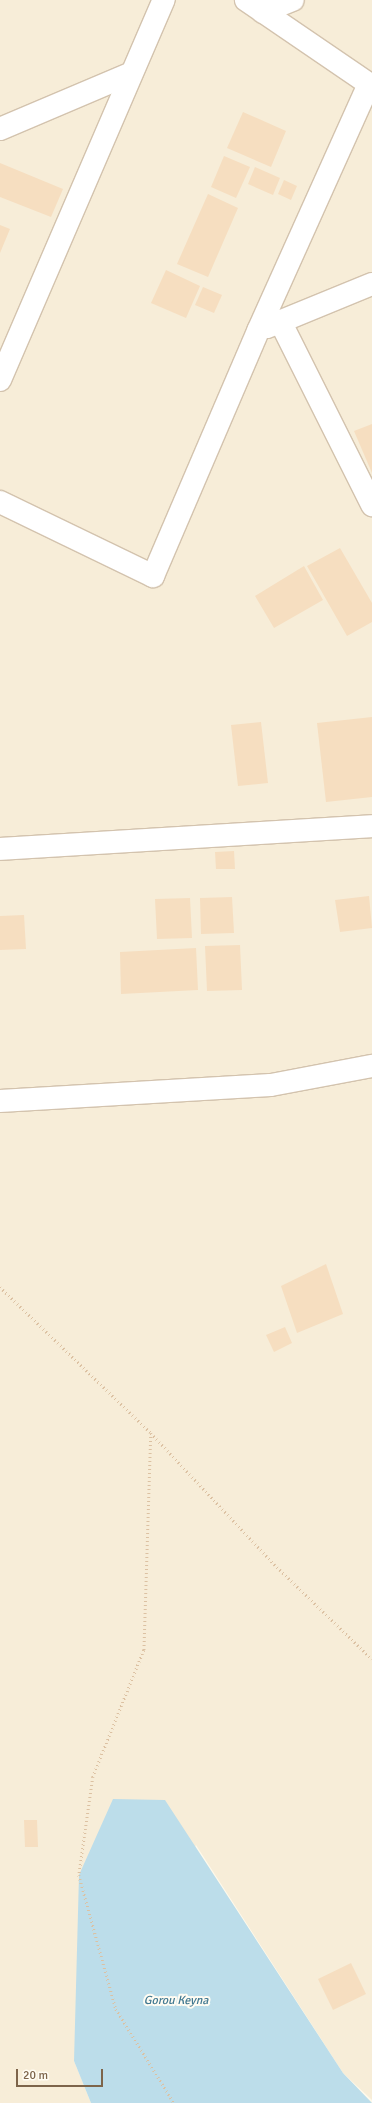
<!DOCTYPE html>
<html>
<head>
<meta charset="utf-8">
<style>
	body { margin:0 }
	#map { position:relative; width:372px; height:2103px; overflow:hidden; background:#fef9eb; font-family:Signika,sans-serif }
	div>[style] { position:absolute }
	[style*='--x'] { left:calc(var(--x)*1px); top:calc(var(--y)*1px); width:calc(var(--w)*1px); rotate:calc(var(--a)*1deg) }
	.residential>* { inset:0; background:#f7edd8 }
	.water>* { inset:0; background:#bcddea }
	.building>* { inset:0; background:#f6dec0 }
	.path>* { height:2.5px; margin-top:-1.25px; transform-origin:0; background:repeating-linear-gradient(90deg,#dcc1a2 0 1px,transparent 0 4px) }
	.roads { filter:drop-shadow(1px 0 #d3c3ae) drop-shadow(-1px 0 #d3c3ae) drop-shadow(0 1px #d3c3ae) drop-shadow(0 -1px #d3c3ae) }
	.minor>* { height:22px; margin:-11px; padding:0 11px; transform-origin:11px; border-radius:11px; background:#fff }
	span { translate:-50% -50%; white-space:nowrap; text-align:center; line-height:1.15; -webkit-text-stroke:4px #fffcf3; paint-order:stroke }
	.water-label { font-size:12px; color:#417891; font-style:italic }
	.scale { position:absolute; left:16px; top:2069px; width:87px; height:18px; box-sizing:border-box; border:2px solid #7d644a; border-top:0; padding-left:5px; font-size:12px; line-height:14px; white-space:nowrap; color:#7d644a; -webkit-text-stroke:3px #fffcf3; paint-order:stroke }
</style>
</head>
<body>
<div id="map">
	<div class="residential">
		<i style="clip-path:polygon(0 0,372px 0,372px 2100px,343px 2073px,196px 1845px,74px 2061px,91px 2103px,0 2103px)"></i>
	</div>
	<div class="water">
		<i style="clip-path:polygon(113px 1799px,165px 1800px,343px 2073px,372px 2103px,91px 2103px,74px 2061px,79px 1875px)"></i>
	</div>
	<div class="building">
		<i style="clip-path:polygon(243px 112px,286px 131px,271px 167px,227px 148px)"></i>
		<i style="clip-path:polygon(224px 156px,250px 167px,236px 198px,211px 187px)"></i>
		<i style="clip-path:polygon(0 163px,63px 189px,51px 217px,0 197px)"></i>
		<i style="clip-path:polygon(255px 167px,280px 178px,273px 195px,248px 184px)"></i>
		<i style="clip-path:polygon(284px 180px,297px 186px,291px 200px,278px 194px)"></i>
		<i style="clip-path:polygon(208px 194px,238px 208px,208px 277px,177px 264px)"></i>
		<i style="clip-path:polygon(0 225px,10px 229px,0 253px)"></i>
		<i style="clip-path:polygon(166px 270px,200px 286px,186px 318px,151px 303px)"></i>
		<i style="clip-path:polygon(203px 287px,222px 295px,214px 313px,195px 305px)"></i>
		<i style="clip-path:polygon(372px 424px,372px 473px,354px 431px)"></i>
		<i style="clip-path:polygon(340px 548px,372px 603px,372px 622px,347px 636px,307px 566px)"></i>
		<i style="clip-path:polygon(304px 566px,323px 600px,274px 628px,255px 596px)"></i>
		<i style="clip-path:polygon(372px 717px,372px 797px,326px 802px,317px 723px)"></i>
		<i style="clip-path:polygon(261px 722px,268px 783px,238px 786px,231px 725px)"></i>
		<i style="clip-path:polygon(234px 851px,235px 869px,216px 869px,215px 852px)"></i>
		<i style="clip-path:polygon(369px 896px,372px 928px,340px 932px,335px 900px)"></i>
		<i style="clip-path:polygon(232px 897px,234px 933px,201px 934px,200px 898px)"></i>
		<i style="clip-path:polygon(190px 898px,192px 938px,157px 939px,155px 899px)"></i>
		<i style="clip-path:polygon(24px 915px,26px 949px,0 950px,0 916px)"></i>
		<i style="clip-path:polygon(240px 945px,242px 990px,207px 991px,205px 946px)"></i>
		<i style="clip-path:polygon(196px 948px,198px 990px,121px 994px,120px 952px)"></i>
		<i style="clip-path:polygon(326px 1264px,343px 1314px,297px 1333px,281px 1286px)"></i>
		<i style="clip-path:polygon(285px 1327px,292px 1343px,274px 1352px,266px 1335px)"></i>
		<i style="clip-path:polygon(24px 1820px,37px 1820px,38px 1847px,25px 1847px)"></i>
		<i style="clip-path:polygon(351px 1963px,366px 1994px,333px 2010px,318px 1979px)"></i>
	</div>
	<div class="path">
		<i style="--x:0;--y:1287;--w:210;--a:44"></i>
		<i style="--x:151;--y:1433;--w:184;--a:46.8"></i>
		<i style="--x:277;--y:1567;--w:132;--a:44.1"></i>
		<i style="--x:151;--y:1433;--w:217;--a:91.8"></i>
		<i style="--x:144;--y:1650;--w:137;--a:111.9"></i>
		<i style="--x:93;--y:1777;--w:99;--a:98.1"></i>
		<i style="--x:79;--y:1875;--w:139;--a:74.6"></i>
		<i style="--x:116;--y:2009;--w:110;--a:58.3"></i>
	</div>
	<div class="roads">
		<div class="minor">
			<i style="--x:263;--y:12;--w:32;--a:-22"></i>
			<i style="--x:0;--y:129;--w:143;--a:-23"></i>
			<i style="--x:280;--y:321;--w:206;--a:63.4"></i>
			<i style="--x:267;--y:327;--w:113;--a:-22.3"></i>
			<i style="--x:0;--y:380;--w:414;--a:-66.7"></i>
			<i style="--x:0;--y:502;--w:170;--a:25.8"></i>
			<i style="--x:153;--y:576;--w:267;--a:-66.8"></i>
			<i style="--x:258;--y:331;--w:271;--a:-65.8"></i>
			<i style="--x:369;--y:84;--w:149;--a:-145.7"></i>
			<i style="--x:0;--y:849;--w:373;--a:-3.5"></i>
			<i style="--x:0;--y:1101;--w:271;--a:-3.4"></i>
			<i style="--x:271;--y:1085;--w:103;--a:-10.7"></i>
		</div>
	</div>
	<div class="water-label">
		<span style="left:176px;top:2001px">Gorou Keyna</span>
	</div>
	<div class="scale">20 m</div>
</div>
</body>
</html>
